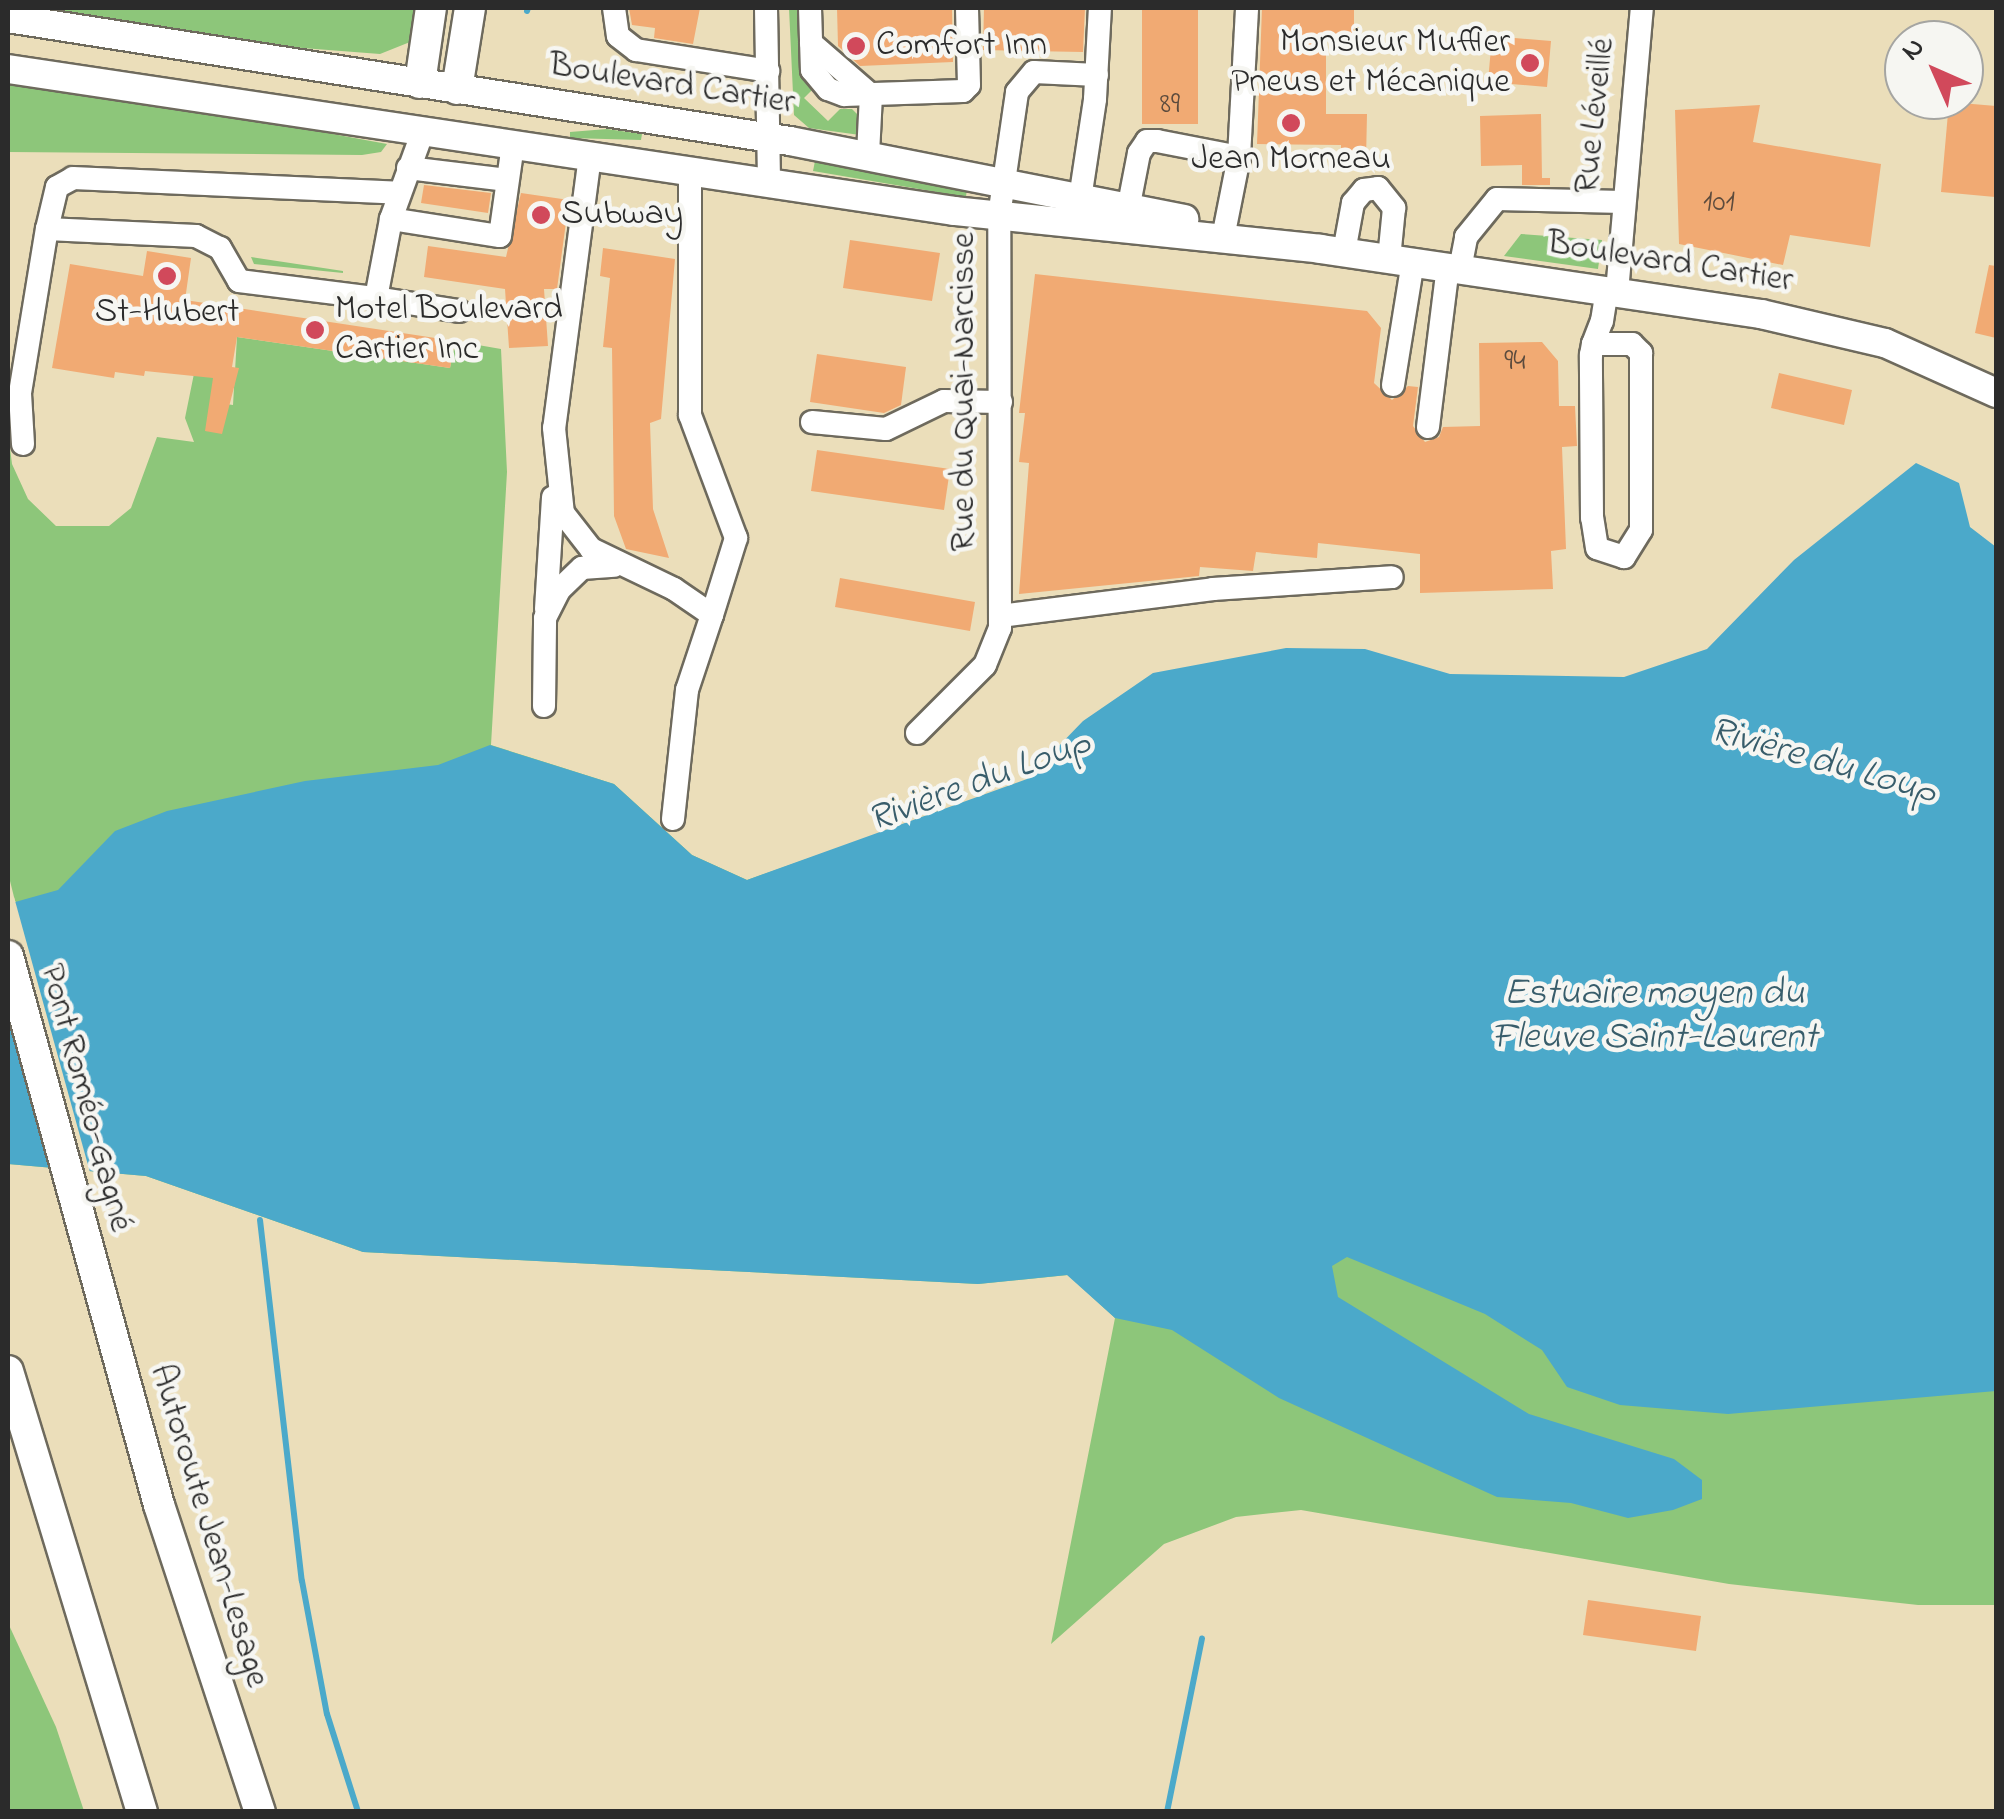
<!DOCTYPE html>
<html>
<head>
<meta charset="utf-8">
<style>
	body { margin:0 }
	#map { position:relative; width:2004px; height:1819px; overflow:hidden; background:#ebdeba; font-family:"Indie Flower",sans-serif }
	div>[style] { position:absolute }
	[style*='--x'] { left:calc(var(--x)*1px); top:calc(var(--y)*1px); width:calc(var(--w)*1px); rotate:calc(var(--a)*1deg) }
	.green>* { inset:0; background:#8dc67a }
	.water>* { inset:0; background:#4ba9ca }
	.pier>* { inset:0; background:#ebdeba }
	.stream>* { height:6px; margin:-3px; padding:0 3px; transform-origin:3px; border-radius:3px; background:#4ba9ca }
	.building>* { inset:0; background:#f1aa73 }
	.roads { filter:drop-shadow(2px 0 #6e6a5d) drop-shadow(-2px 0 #6e6a5d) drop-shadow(0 2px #6e6a5d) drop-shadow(0 -2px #6e6a5d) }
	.minor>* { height:22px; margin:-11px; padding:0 11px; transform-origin:11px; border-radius:11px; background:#fff }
	.major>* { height:28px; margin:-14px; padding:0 14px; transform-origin:14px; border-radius:14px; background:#fff }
	.highway>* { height:30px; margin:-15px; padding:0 15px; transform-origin:15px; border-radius:15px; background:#fff }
	.dots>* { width:28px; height:28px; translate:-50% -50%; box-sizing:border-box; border:5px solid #f6f6f2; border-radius:50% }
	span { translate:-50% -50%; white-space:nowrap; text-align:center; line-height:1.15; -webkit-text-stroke:9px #f6f6f2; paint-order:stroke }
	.number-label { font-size:30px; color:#5c4b3d }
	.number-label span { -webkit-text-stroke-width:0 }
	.poi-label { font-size:35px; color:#2b2b2b }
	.right { translate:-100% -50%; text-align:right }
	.left { translate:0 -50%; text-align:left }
	.street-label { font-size:35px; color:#2b2b2b }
	.water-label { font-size:38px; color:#385d6b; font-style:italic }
	.frame { position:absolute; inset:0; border:10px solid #2b2b2b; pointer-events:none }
	.north { position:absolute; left:1884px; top:20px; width:100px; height:100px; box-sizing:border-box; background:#f6f6f2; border:2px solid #a5a5a2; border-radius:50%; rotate:315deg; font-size:28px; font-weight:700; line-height:40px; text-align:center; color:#2b2b2b }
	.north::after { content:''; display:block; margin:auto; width:35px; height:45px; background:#d1495b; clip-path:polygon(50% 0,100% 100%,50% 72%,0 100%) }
</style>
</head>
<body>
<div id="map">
	<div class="green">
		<i style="clip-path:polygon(8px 8px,423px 8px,410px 42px,380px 54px,237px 43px)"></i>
		<i style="clip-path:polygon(789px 8px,802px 8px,816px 86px,804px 98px,828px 121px,840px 109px,852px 109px,860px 117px,860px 135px,809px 128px,794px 115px)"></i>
		<i style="clip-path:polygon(8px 84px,322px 132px,387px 144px,381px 152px,362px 155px,8px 152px)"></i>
		<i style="clip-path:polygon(607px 129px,642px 134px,641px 140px,570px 138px,570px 132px)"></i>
		<i style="clip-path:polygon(815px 161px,967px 188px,966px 197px,813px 171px)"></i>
		<i style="clip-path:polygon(1521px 234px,1602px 240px,1598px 269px,1504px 256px)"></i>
		<i style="clip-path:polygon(251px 257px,343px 271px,343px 273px,254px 264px)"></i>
		<i style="clip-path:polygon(237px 337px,450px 368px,455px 341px,501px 349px,507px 472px,491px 745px,614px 784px,692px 855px,747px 880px,920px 819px,831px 871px,119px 1038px,15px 901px,8px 873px,8px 432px,12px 464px,28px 499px,56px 526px,109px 526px,131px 508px,157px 437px,194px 442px,185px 418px,199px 349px,226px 404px,233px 405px)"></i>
		<i style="clip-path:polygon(8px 1164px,1996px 1178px,1996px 1605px,1918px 1605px,1729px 1584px,1301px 1510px,1236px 1517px,1164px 1544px,1051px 1644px,1115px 1318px,1068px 1275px,978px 1284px,363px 1252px,146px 1176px)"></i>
		<i style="clip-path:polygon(8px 1623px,56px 1727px,84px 1811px,8px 1811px)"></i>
	</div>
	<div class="water">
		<i style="clip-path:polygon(1916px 463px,1959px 483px,1970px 527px,1996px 547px,1996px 1391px,1728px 1414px,1620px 1405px,1567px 1387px,1542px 1350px,1485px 1314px,1347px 1257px,1332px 1266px,1338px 1297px,1529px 1414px,1674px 1459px,1702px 1480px,1702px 1499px,1673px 1510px,1628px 1518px,1571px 1503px,1497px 1497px,1279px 1398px,1172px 1330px,1115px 1318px,1067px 1275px,978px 1284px,363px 1252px,146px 1176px,8px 1164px,8px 904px,58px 890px,115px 831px,167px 811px,305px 781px,438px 765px,490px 745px,614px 784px,692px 855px,747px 880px,1027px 779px,1083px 721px,1153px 673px,1286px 648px,1365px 649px,1450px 674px,1624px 677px,1707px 649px,1794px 560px)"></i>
	</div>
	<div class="pier">
		<i style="clip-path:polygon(14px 897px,91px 1176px,51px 1172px,8px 1015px,8px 899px)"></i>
	</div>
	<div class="stream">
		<i style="--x:527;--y:11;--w:3;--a:-72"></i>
		<i style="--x:260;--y:1220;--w:363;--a:83.4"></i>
		<i style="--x:302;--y:1581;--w:135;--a:79.4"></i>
		<i style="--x:327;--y:1714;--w:103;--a:72.4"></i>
		<i style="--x:1167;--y:1812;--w:177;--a:-78.6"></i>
	</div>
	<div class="building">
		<i style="clip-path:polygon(629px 8px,700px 8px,693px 44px,654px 38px,655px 28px,632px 25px)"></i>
		<i style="clip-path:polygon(837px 8px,952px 8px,953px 62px,860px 66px,838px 46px)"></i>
		<i style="clip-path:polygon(984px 8px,1085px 8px,1083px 52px,983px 50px)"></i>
		<i style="clip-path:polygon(1142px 8px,1198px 8px,1198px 124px,1142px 124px)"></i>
		<i style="clip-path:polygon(1262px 8px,1354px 8px,1354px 34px,1326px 34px,1326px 114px,1367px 114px,1366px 160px,1341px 160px,1341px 145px,1257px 144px)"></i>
		<i style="clip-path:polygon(1492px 36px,1551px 41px,1547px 87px,1488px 82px)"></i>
		<i style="clip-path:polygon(1949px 102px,1996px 106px,1995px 197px,1941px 192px)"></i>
		<i style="clip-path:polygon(1760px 105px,1753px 142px,1881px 164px,1870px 247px,1790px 235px,1783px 265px,1679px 244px,1675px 110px)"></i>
		<i style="clip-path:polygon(1541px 114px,1542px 178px,1550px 178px,1550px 185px,1522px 185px,1522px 165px,1481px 166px,1480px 116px)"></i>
		<i style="clip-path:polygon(424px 185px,491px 193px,488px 213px,421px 203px)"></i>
		<i style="clip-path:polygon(521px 193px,569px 200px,557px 289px,544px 289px,548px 346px,509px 348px,505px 289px,424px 277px,428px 246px,506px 257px)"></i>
		<i style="clip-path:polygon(850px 240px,940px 253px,932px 301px,843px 288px)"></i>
		<i style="clip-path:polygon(603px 248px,675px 259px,661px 419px,650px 423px,653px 509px,669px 558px,626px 549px,614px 516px,612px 348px,603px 347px,610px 278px,600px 276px)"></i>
		<i style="clip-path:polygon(147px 251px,191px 258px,185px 300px,455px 341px,450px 368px,237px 337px,232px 367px,239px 368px,222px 434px,205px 431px,213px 378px,145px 371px,144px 376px,115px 372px,114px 378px,52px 368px,70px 264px,143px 276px)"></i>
		<i style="clip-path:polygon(1989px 265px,1996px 266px,1996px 338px,1975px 333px)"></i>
		<i style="clip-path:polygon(1035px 274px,1367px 311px,1381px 328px,1374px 383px,1392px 400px,1408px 386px,1418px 387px,1413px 426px,1425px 442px,1439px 437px,1443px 427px,1480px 426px,1479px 343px,1542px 342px,1558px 361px,1559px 406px,1575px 406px,1577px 446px,1562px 447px,1566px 549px,1551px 551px,1553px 589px,1420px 593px,1420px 554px,1318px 543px,1317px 558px,1256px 552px,1253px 571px,1200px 567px,1199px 576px,1019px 594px,1029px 463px,1019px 462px,1025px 413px,1019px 413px)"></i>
		<i style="clip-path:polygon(817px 354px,906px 367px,901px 405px,884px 413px,810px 402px)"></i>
		<i style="clip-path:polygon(1779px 373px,1852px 390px,1844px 425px,1771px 408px)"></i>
		<i style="clip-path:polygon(817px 450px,950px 469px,944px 510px,811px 491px)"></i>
		<i style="clip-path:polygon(840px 578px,975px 602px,970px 631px,835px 607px)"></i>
		<i style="clip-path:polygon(1588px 1600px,1701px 1616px,1696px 1651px,1583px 1635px)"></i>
	</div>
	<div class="roads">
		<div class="minor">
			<i style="--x:614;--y:8;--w:28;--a:82"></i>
			<i style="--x:618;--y:36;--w:23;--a:38"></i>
			<i style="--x:636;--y:50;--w:134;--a:9"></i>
			<i style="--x:766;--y:8;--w:175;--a:89"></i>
			<i style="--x:810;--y:8;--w:62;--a:88.2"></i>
			<i style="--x:812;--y:70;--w:25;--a:50"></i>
			<i style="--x:828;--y:89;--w:17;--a:21"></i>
			<i style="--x:844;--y:95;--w:119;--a:-1.9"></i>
			<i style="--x:963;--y:91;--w:8;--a:-45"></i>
			<i style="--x:969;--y:85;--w:77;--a:-91.5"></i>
			<i style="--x:811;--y:43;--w:79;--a:40.9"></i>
			<i style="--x:871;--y:95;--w:60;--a:92.9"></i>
			<i style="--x:590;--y:156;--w:274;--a:97.5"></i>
			<i style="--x:554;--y:428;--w:85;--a:84"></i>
			<i style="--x:563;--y:513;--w:46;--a:52.1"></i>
			<i style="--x:591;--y:549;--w:92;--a:25.7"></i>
			<i style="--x:674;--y:589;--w:46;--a:34.4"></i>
			<i style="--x:712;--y:615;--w:81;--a:-72.7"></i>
			<i style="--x:736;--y:538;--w:131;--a:-110.5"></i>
			<i style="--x:690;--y:415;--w:244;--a:-90"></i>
			<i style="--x:1239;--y:157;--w:149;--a:-86.9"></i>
			<i style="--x:408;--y:168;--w:100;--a:6.9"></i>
			<i style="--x:1078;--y:212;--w:114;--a:-81.4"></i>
			<i style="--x:1095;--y:99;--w:91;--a:-86.9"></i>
			<i style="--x:391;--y:219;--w:110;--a:8.9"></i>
			<i style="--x:500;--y:236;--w:92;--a:-81.9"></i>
			<i style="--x:1125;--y:225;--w:73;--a:-79"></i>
			<i style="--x:1139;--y:153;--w:14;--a:-56"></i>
			<i style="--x:1147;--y:141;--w:10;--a:0"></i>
			<i style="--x:1157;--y:141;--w:84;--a:11"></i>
			<i style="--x:1239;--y:157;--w:83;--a:101.2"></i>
			<i style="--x:47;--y:229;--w:43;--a:-76.6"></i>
			<i style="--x:57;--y:187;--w:18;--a:-29"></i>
			<i style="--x:73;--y:178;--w:326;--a:2.6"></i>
			<i style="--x:1344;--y:252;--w:50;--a:-79.6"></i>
			<i style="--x:1353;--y:203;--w:17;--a:-50"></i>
			<i style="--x:1364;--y:190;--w:14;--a:-8"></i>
			<i style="--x:1378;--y:188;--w:26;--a:51"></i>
			<i style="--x:1394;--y:208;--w:51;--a:95.6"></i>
			<i style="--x:1460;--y:269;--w:33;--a:-79"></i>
			<i style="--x:1466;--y:237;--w:49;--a:-50.8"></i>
			<i style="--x:1497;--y:199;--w:126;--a:1.4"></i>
			<i style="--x:1617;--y:292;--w:285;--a:-85"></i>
			<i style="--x:376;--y:298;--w:84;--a:8.9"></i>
			<i style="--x:1593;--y:344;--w:39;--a:0"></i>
			<i style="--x:1632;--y:344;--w:13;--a:45"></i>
			<i style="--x:1641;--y:353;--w:177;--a:90"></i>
			<i style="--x:1641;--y:530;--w:32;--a:122"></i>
			<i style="--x:1624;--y:557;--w:28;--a:-162"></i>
			<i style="--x:1597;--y:548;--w:30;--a:-99"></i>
			<i style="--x:1592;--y:518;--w:163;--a:-90.4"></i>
			<i style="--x:1591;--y:355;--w:11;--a:-80"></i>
			<i style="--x:1593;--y:344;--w:25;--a:-69"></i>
			<i style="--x:1602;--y:321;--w:31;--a:-81"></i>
			<i style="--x:1393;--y:385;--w:125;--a:-80.8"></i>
			<i style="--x:812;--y:422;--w:74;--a:5.4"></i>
			<i style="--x:886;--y:429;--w:64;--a:-25.8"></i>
			<i style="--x:944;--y:401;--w:57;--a:1"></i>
			<i style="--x:1428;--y:427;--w:161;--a:-82.9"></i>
			<i style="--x:23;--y:444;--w:51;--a:-93.4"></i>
			<i style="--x:20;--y:393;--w:166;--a:-80.7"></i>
			<i style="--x:47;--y:229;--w:149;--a:2.7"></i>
			<i style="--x:196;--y:236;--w:27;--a:27"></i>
			<i style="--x:220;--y:248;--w:38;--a:60"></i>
			<i style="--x:239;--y:281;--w:138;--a:7.1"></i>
			<i style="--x:376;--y:298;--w:80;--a:-79.2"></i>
			<i style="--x:391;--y:219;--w:94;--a:-70"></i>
			<i style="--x:546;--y:609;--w:112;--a:-86.4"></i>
			<i style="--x:1000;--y:616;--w:215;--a:-7.2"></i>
			<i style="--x:1213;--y:589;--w:179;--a:-3.8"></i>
			<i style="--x:544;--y:706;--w:88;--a:-89.3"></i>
			<i style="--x:545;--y:618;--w:31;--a:-63"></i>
			<i style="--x:559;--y:590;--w:32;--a:-44"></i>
			<i style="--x:582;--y:568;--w:32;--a:-4"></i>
			<i style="--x:917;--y:733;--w:96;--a:-45"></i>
			<i style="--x:985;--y:665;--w:40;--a:-68"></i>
			<i style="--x:1000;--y:628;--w:412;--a:-90.1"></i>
			<i style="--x:999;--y:216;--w:125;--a:-81.7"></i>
			<i style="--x:1017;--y:92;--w:26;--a:-50"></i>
			<i style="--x:1034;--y:72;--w:63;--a:2.7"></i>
			<i style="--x:673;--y:819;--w:130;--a:-83.8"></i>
			<i style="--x:687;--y:690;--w:79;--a:-71.6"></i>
		</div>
		<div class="major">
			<i style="--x:8;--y:18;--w:792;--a:8.94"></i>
			<i style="--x:790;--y:141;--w:402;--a:11.2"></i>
			<i style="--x:8;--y:69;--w:958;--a:8.53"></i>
			<i style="--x:955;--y:211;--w:367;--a:5.9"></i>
			<i style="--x:1320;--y:249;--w:446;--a:8.4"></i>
			<i style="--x:1761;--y:314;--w:127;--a:13.2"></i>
			<i style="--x:1885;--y:343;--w:122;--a:24.2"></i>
		</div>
		<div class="highway">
			<i style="--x:420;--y:83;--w:76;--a:-81.7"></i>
			<i style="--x:457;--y:89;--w:82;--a:-80.9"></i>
			<i style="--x:8;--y:956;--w:569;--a:74.62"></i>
			<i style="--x:159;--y:1505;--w:323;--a:71.8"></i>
			<i style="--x:8;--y:1371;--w:461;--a:73.1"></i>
		</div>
	</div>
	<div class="dots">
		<i style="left:856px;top:46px;background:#d1495b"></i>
		<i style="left:1530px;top:63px;background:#d1495b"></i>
		<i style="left:1291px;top:123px;background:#d1495b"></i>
		<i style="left:541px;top:215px;background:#d1495b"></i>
		<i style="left:167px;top:276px;background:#d1495b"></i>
		<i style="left:315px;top:330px;background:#d1495b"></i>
	</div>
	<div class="number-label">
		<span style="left:1170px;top:105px">89</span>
		<span style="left:1719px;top:203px">101</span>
		<span style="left:1515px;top:362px">94</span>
	</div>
	<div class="poi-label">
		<span class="right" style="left:1510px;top:63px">Monsieur Muffler<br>Pneus et Mécanique</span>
		<span class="left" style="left:876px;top:46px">Comfort Inn</span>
		<span style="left:1291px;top:160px">Jean Morneau</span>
		<span class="left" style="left:561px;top:215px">Subway</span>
		<span class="left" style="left:335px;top:330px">Motel Boulevard<br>Cartier Inc</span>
		<span style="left:167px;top:313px">St-Hubert</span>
	</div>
	<div class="street-label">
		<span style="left:672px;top:85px;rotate:9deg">Boulevard Cartier</span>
		<span style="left:1596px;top:116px;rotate:-84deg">Rue Léveillé</span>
		<span style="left:1670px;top:263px;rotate:9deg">Boulevard Cartier</span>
		<span style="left:965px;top:392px;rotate:-90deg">Rue du Quai-Narcisse</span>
		<span style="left:85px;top:1098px;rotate:75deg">Pont Roméo-Gagné</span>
		<span style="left:208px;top:1526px;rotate:73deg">Autoroute Jean-Lesage</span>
	</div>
	<div class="water-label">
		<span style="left:1823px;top:763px;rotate:16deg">Rivière du Loup</span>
		<span style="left:980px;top:783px;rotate:-20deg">Rivière du Loup</span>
		<span style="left:1654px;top:1017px">Estuaire moyen du<br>Fleuve Saint-Laurent</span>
	</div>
	<div class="frame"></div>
	<div class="north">N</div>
</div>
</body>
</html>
